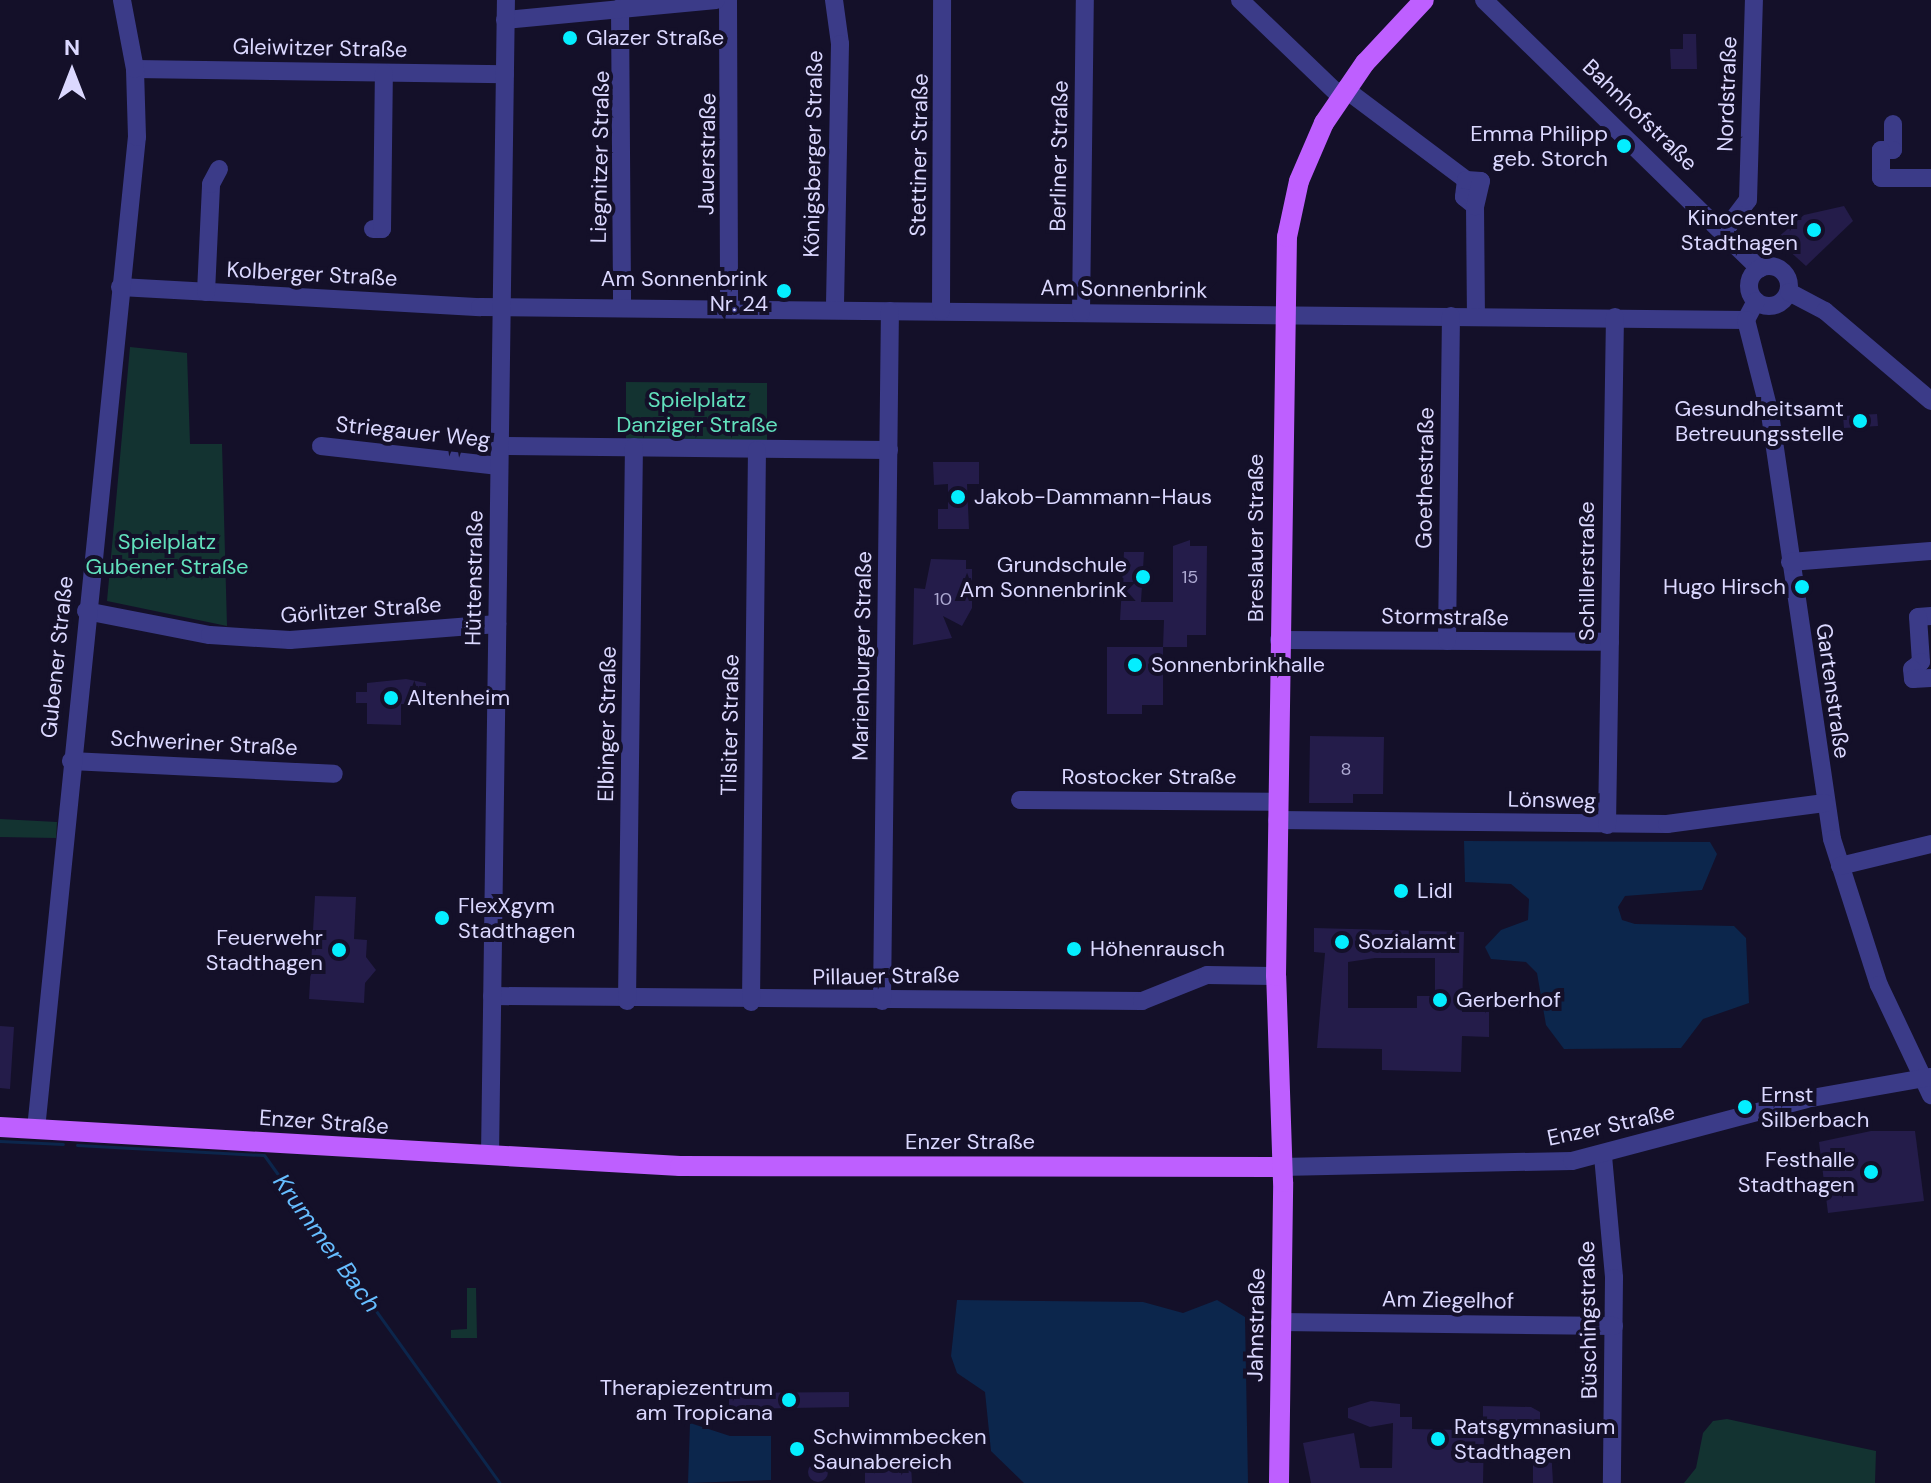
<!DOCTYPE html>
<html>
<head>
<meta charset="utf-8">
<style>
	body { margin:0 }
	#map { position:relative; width:1931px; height:1483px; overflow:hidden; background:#141029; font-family:"DM Sans",sans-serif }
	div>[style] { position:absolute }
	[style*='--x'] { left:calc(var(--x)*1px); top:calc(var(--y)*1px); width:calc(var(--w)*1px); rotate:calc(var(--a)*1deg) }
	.green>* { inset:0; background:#133331 }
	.water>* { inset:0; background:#0c264c }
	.stream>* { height:3px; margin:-1.5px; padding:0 1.5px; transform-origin:1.5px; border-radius:1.5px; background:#0c264c }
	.building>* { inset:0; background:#241c4a }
	.round { border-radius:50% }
	.minor>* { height:18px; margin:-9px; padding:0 9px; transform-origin:9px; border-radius:9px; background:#3b3b88 }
	.minor>.ring { margin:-9px; padding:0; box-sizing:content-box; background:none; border:18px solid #3b3b88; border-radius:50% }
	.major>* { height:20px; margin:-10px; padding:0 10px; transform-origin:10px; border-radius:10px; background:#be5fff }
	.dots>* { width:22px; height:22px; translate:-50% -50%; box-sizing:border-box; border:4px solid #141029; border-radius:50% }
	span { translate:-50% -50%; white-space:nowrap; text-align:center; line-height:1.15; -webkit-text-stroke:8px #141029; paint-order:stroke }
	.number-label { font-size:18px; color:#ada9d2 }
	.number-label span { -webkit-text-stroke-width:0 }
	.poi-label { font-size:22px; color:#dbd8ff }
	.left { translate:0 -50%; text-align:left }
	.right { translate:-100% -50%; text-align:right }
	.street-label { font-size:22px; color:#dbd8ff }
	.park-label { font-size:22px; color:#62e1bd }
	.water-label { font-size:24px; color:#66bdff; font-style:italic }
	.north { position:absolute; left:32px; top:32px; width:80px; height:80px; -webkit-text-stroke:6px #141029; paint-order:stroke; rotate:0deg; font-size:22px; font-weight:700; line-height:32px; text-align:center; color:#dbd8ff }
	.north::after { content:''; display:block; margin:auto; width:28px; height:36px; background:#dbd8ff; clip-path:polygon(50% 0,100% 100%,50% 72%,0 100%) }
</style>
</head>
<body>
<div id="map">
	<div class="green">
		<i style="clip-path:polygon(130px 347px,187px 353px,190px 444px,222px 444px,227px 626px,107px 601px)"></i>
		<i style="clip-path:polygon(626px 382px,767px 383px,767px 442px,626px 440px)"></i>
		<i style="clip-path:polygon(0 819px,57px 822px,56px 838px,0 837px)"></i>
		<i style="clip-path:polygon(467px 1288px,476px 1288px,477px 1338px,451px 1338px,451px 1330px,467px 1329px)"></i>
		<i style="clip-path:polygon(1727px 1419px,1876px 1451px,1875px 1483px,1684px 1483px,1696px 1468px,1703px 1433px,1713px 1421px)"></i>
	</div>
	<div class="water">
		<i style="clip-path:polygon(1464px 841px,1710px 842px,1717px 854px,1702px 890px,1625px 896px,1618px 907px,1622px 920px,1635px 924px,1734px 926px,1746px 938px,1749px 1003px,1703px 1019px,1681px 1048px,1564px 1049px,1546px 1025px,1537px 973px,1526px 962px,1491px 959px,1485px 947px,1501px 930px,1528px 920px,1529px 899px,1511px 884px,1465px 882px)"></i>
		<i style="clip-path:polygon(957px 1300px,1143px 1302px,1183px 1313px,1217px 1300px,1245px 1317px,1248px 1483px,1024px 1483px,991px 1451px,985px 1392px,957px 1373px,951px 1356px)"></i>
		<i style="clip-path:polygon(690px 1423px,730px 1436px,771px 1436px,771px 1480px,688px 1483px)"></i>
	</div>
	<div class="stream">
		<i style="--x:0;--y:1141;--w:63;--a:2.7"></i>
		<i style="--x:77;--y:1145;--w:187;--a:3.1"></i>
		<i style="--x:264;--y:1155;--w:404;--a:54.3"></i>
	</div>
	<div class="building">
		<i style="clip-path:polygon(1683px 34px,1696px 34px,1697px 69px,1671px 69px,1670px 49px,1683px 49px)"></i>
		<i style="clip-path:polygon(1844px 206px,1853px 221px,1806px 266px,1776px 239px,1804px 215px)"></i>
		<i style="clip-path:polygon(1877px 414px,1878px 426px,1844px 428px,1843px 416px)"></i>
		<i style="clip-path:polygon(933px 462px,979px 462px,979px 484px,967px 484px,969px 529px,938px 529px,938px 509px,948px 509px,948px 484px,934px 485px)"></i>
		<i style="clip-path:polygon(1190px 540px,1190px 546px,1207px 546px,1206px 635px,1187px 635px,1187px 647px,1163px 647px,1164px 620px,1120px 620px,1124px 552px,1144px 552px,1141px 602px,1173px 602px,1173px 546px)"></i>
		<i style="clip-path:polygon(931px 559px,966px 560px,966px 569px,972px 569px,972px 608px,962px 626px,943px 616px,952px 638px,913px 645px,914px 588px,925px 589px)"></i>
		<i style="clip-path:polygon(1107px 647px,1163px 647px,1163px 705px,1142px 705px,1142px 714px,1107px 714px)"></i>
		<i style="clip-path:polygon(406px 679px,426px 683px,426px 704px,401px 704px,401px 725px,367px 724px,367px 703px,356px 703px,356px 692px,367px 692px,367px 683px)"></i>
		<i style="clip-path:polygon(1310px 736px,1384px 737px,1383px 794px,1353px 794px,1353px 803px,1309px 803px)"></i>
		<i style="clip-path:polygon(315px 896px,356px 897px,354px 939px,367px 940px,366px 957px,376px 970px,365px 983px,364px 1003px,309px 999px)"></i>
		<i style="clip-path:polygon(evenodd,1314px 928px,1464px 932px,1462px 1012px,1489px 1012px,1489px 1037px,1462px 1036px,1461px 1072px,1382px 1070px,1382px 1049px,1317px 1048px,1325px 953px,1314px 952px,1314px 928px,1375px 958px,1435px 958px,1435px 996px,1417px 996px,1417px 1008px,1348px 1008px,1348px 962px,1375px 958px)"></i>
		<i style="clip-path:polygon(0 1026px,14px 1027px,10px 1089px,0 1088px)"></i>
		<i style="clip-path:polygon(1871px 1131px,1915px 1131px,1924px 1201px,1828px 1213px,1819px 1142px)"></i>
		<i style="clip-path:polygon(849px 1392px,849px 1407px,729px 1409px,729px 1393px)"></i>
		<i style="clip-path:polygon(1371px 1401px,1400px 1404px,1400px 1417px,1412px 1417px,1412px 1429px,1463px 1430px,1483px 1425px,1483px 1406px,1531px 1407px,1540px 1412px,1540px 1434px,1484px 1433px,1483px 1483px,1311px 1483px,1303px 1443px,1354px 1433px,1360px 1468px,1392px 1468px,1393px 1423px,1370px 1427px,1348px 1418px,1348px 1408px)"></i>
		<i style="clip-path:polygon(1533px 1448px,1551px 1448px,1553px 1483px,1533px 1483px)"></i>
		<i class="round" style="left:808px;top:1462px;width:20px;height:20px"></i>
		<i style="clip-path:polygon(865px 1465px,911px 1465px,912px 1483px,865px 1483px)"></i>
	</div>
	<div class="minor">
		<i style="--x:728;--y:0;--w:309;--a:89.8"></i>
		<i style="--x:834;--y:0;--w:44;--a:82.2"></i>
		<i style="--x:840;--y:44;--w:266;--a:91.1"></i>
		<i style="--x:1240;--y:0;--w:139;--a:43.8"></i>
		<i style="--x:1484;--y:0;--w:385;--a:44.3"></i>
		<i style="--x:620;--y:8;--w:299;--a:89.6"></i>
		<i style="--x:505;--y:20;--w:212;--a:-5.4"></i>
		<i style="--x:135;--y:69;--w:370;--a:0.8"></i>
		<i style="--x:1345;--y:89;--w:151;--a:36.9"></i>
		<i style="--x:1466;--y:180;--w:17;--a:97"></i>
		<i style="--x:1464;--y:197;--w:14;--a:39"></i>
		<i style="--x:1475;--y:206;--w:110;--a:89.5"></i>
		<i style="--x:1893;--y:124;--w:26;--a:90"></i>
		<i style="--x:1893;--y:150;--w:12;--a:180"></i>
		<i style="--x:1881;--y:150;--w:28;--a:90"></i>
		<i style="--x:1881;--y:178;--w:50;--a:0"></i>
		<i style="--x:1466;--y:180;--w:15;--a:4"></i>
		<i style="--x:1481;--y:181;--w:26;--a:103"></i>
		<i style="--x:373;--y:229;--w:9;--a:0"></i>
		<i style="--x:382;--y:229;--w:156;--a:-89.3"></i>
		<i style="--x:1726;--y:229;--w:36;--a:-53"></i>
		<i style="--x:1748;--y:200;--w:200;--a:-88.3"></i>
		<i class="ring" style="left:1749px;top:266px;width:22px;height:22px"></i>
		<i style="--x:120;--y:287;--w:361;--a:3.2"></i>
		<i style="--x:480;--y:307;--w:1266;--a:0.59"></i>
		<i style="--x:206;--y:292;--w:108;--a:-87.3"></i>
		<i style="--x:211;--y:184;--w:17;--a:-62"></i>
		<i style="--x:1789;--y:292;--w:41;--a:27.8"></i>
		<i style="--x:1825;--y:311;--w:139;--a:40.3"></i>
		<i style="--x:1756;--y:301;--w:21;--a:118"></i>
		<i style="--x:1746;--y:320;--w:97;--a:75.7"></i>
		<i style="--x:1770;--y:414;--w:429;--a:81.7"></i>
		<i style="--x:1832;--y:839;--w:153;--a:72.2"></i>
		<i style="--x:1879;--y:985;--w:122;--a:64.7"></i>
		<i style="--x:941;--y:311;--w:311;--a:-89.8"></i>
		<i style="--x:1081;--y:313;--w:313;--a:-89.3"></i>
		<i style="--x:321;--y:446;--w:179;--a:6.4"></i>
		<i style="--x:500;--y:446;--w:389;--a:0.6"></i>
		<i style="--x:1790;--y:562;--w:141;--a:-4.5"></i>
		<i style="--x:86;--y:611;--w:126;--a:11"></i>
		<i style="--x:210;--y:635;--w:80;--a:3.6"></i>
		<i style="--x:290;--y:640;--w:208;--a:-4.4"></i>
		<i style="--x:1931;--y:616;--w:13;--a:176"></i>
		<i style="--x:1918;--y:617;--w:45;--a:86.2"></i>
		<i style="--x:1921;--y:662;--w:11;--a:142"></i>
		<i style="--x:1912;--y:669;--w:10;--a:84"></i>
		<i style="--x:1913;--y:679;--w:18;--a:-3"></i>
		<i style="--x:1279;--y:640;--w:331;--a:0.3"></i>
		<i style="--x:1447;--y:641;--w:325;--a:-89.3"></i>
		<i style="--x:71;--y:761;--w:263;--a:2.8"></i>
		<i style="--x:1020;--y:800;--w:258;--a:0.4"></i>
		<i style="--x:1277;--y:820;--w:390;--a:0.6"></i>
		<i style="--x:1667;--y:824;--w:159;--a:-7.6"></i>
		<i style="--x:1607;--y:825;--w:508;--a:-89.1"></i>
		<i style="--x:1840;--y:866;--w:94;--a:-13.6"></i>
		<i style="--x:492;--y:996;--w:650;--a:0.44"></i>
		<i style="--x:1142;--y:1001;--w:70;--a:-21.8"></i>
		<i style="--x:1207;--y:975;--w:69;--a:0.8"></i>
		<i style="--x:627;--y:1001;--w:554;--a:-89.28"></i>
		<i style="--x:882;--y:1001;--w:690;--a:-89.34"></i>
		<i style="--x:751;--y:1002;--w:552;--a:-89.38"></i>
		<i style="--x:36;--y:1129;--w:997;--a:-84.19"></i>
		<i style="--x:137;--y:137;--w:68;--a:-91.7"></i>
		<i style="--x:135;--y:69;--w:70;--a:-100.7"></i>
		<i style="--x:490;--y:1156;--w:1156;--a:-89.21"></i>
		<i style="--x:1603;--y:1156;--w:122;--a:84.8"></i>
		<i style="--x:1614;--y:1278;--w:205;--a:90.6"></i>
		<i style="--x:1281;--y:1167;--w:291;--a:-1.2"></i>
		<i style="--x:1572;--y:1161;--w:242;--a:-14.8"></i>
		<i style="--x:1806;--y:1099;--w:127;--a:-10"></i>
		<i style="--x:1280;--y:1322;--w:334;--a:0.7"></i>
	</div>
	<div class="major">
		<i style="--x:0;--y:1127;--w:681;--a:3.28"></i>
		<i style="--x:680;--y:1166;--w:601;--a:0.1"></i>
		<i style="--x:1279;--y:1483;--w:301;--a:-89.2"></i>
		<i style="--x:1283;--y:1182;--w:206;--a:-91.9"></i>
		<i style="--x:1276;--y:976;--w:739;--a:-89.15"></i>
		<i style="--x:1287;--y:237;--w:57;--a:-77.9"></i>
		<i style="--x:1299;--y:181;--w:63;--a:-66.7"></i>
		<i style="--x:1324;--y:123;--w:73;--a:-55.7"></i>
		<i style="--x:1365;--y:63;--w:86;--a:-46.9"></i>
	</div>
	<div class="dots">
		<i style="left:570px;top:38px;background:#04eeff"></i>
		<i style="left:1624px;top:146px;background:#04eeff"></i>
		<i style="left:1814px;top:230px;background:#04eeff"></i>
		<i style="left:784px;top:291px;background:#04eeff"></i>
		<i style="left:1860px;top:421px;background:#04eeff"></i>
		<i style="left:958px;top:497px;background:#04eeff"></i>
		<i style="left:1143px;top:577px;background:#04eeff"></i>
		<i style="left:1802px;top:587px;background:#04eeff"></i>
		<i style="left:1135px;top:665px;background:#04eeff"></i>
		<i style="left:391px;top:698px;background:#04eeff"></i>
		<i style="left:1401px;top:891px;background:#04eeff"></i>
		<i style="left:442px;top:918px;background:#04eeff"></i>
		<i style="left:1342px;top:942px;background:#04eeff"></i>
		<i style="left:1074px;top:949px;background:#04eeff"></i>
		<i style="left:339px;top:950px;background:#04eeff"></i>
		<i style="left:1440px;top:1000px;background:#04eeff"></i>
		<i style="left:1745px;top:1107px;background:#04eeff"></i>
		<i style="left:1871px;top:1172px;background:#04eeff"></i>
		<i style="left:789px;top:1400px;background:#04eeff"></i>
		<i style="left:1438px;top:1439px;background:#04eeff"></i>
		<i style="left:797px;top:1449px;background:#04eeff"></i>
	</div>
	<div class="number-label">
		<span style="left:1190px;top:577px">15</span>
		<span style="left:943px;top:599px">10</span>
		<span style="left:1346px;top:769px">8</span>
	</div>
	<div class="poi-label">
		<span class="left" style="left:586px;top:38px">Glazer Straße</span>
		<span class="right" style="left:1608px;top:146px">Emma Philipp<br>geb. Storch</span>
		<span class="right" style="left:1798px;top:230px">Kinocenter<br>Stadthagen</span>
		<span class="right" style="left:768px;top:291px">Am Sonnenbrink<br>Nr. 24</span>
		<span class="right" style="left:1844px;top:421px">Gesundheitsamt<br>Betreuungsstelle</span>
		<span class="left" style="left:974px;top:497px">Jakob-Dammann-Haus</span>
		<span class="right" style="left:1127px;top:577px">Grundschule<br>Am Sonnenbrink</span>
		<span class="right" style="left:1786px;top:587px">Hugo Hirsch</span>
		<span class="left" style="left:1151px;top:665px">Sonnenbrinkhalle</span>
		<span class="left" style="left:407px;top:698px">Altenheim</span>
		<span class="left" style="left:1417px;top:891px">Lidl</span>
		<span class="left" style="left:458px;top:918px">FlexXgym<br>Stadthagen</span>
		<span class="right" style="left:323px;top:950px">Feuerwehr<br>Stadthagen</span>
		<span class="left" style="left:1358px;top:942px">Sozialamt</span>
		<span class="left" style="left:1090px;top:949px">Höhenrausch</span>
		<span class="left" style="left:1456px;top:1000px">Gerberhof</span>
		<span class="left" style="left:1761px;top:1107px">Ernst<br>Silberbach</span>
		<span class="right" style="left:1855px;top:1172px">Festhalle<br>Stadthagen</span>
		<span class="right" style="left:773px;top:1400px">Therapiezentrum<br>am Tropicana</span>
		<span class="left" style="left:1454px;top:1439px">Ratsgymnasium<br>Stadthagen</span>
		<span class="left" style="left:813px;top:1449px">Schwimmbecken<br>Saunabereich</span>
	</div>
	<div class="street-label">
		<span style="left:320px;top:48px;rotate:1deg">Gleiwitzer Straße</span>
		<span style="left:1727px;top:94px;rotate:-88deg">Nordstraße</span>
		<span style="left:1640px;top:115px;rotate:44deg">Bahnhofstraße</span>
		<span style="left:707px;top:154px;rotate:-89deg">Jauerstraße</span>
		<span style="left:813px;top:154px;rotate:-89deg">Königsberger Straße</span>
		<span style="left:919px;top:155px;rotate:-89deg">Stettiner Straße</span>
		<span style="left:1059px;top:156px;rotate:-89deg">Berliner Straße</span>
		<span style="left:600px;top:157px;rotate:-89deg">Liegnitzer Straße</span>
		<span style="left:312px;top:274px;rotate:3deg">Kolberger Straße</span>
		<span style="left:1124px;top:289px;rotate:1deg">Am Sonnenbrink</span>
		<span style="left:413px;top:432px;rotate:6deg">Striegauer Weg</span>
		<span style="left:1425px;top:478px;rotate:-89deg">Goethestraße</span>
		<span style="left:1256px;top:538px;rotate:-90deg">Breslauer Straße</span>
		<span style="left:1587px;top:571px;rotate:-90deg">Schillerstraße</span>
		<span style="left:474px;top:578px;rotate:-89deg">Hüttenstraße</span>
		<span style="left:361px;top:610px;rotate:-4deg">Görlitzer Straße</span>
		<span style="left:1445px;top:617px;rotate:1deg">Stormstraße</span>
		<span style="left:862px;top:656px;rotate:-89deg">Marienburger Straße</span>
		<span style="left:57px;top:657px;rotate:-84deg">Gubener Straße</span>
		<span style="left:1833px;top:691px;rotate:82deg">Gartenstraße</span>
		<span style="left:607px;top:724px;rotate:-89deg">Elbinger Straße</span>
		<span style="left:730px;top:725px;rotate:-89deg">Tilsiter Straße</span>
		<span style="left:204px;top:743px;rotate:3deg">Schweriner Straße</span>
		<span style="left:1149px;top:777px">Rostocker Straße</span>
		<span style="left:1552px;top:800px;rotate:1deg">Lönsweg</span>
		<span style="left:886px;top:976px;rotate:-1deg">Pillauer Straße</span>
		<span style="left:324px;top:1122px;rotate:4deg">Enzer Straße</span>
		<span style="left:1611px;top:1125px;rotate:-12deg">Enzer Straße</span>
		<span style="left:970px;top:1142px">Enzer Straße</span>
		<span style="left:1448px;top:1300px;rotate:1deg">Am Ziegelhof</span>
		<span style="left:1588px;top:1320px;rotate:-91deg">Büschingstraße</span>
		<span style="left:1256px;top:1325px;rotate:-89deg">Jahnstraße</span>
	</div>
	<div class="park-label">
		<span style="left:697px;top:412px">Spielplatz<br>Danziger Straße</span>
		<span style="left:167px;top:554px">Spielplatz<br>Gubener Straße</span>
	</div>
	<div class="water-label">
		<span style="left:327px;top:1243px;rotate:54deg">Krummer Bach</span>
	</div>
	<div class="north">N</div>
</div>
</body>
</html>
